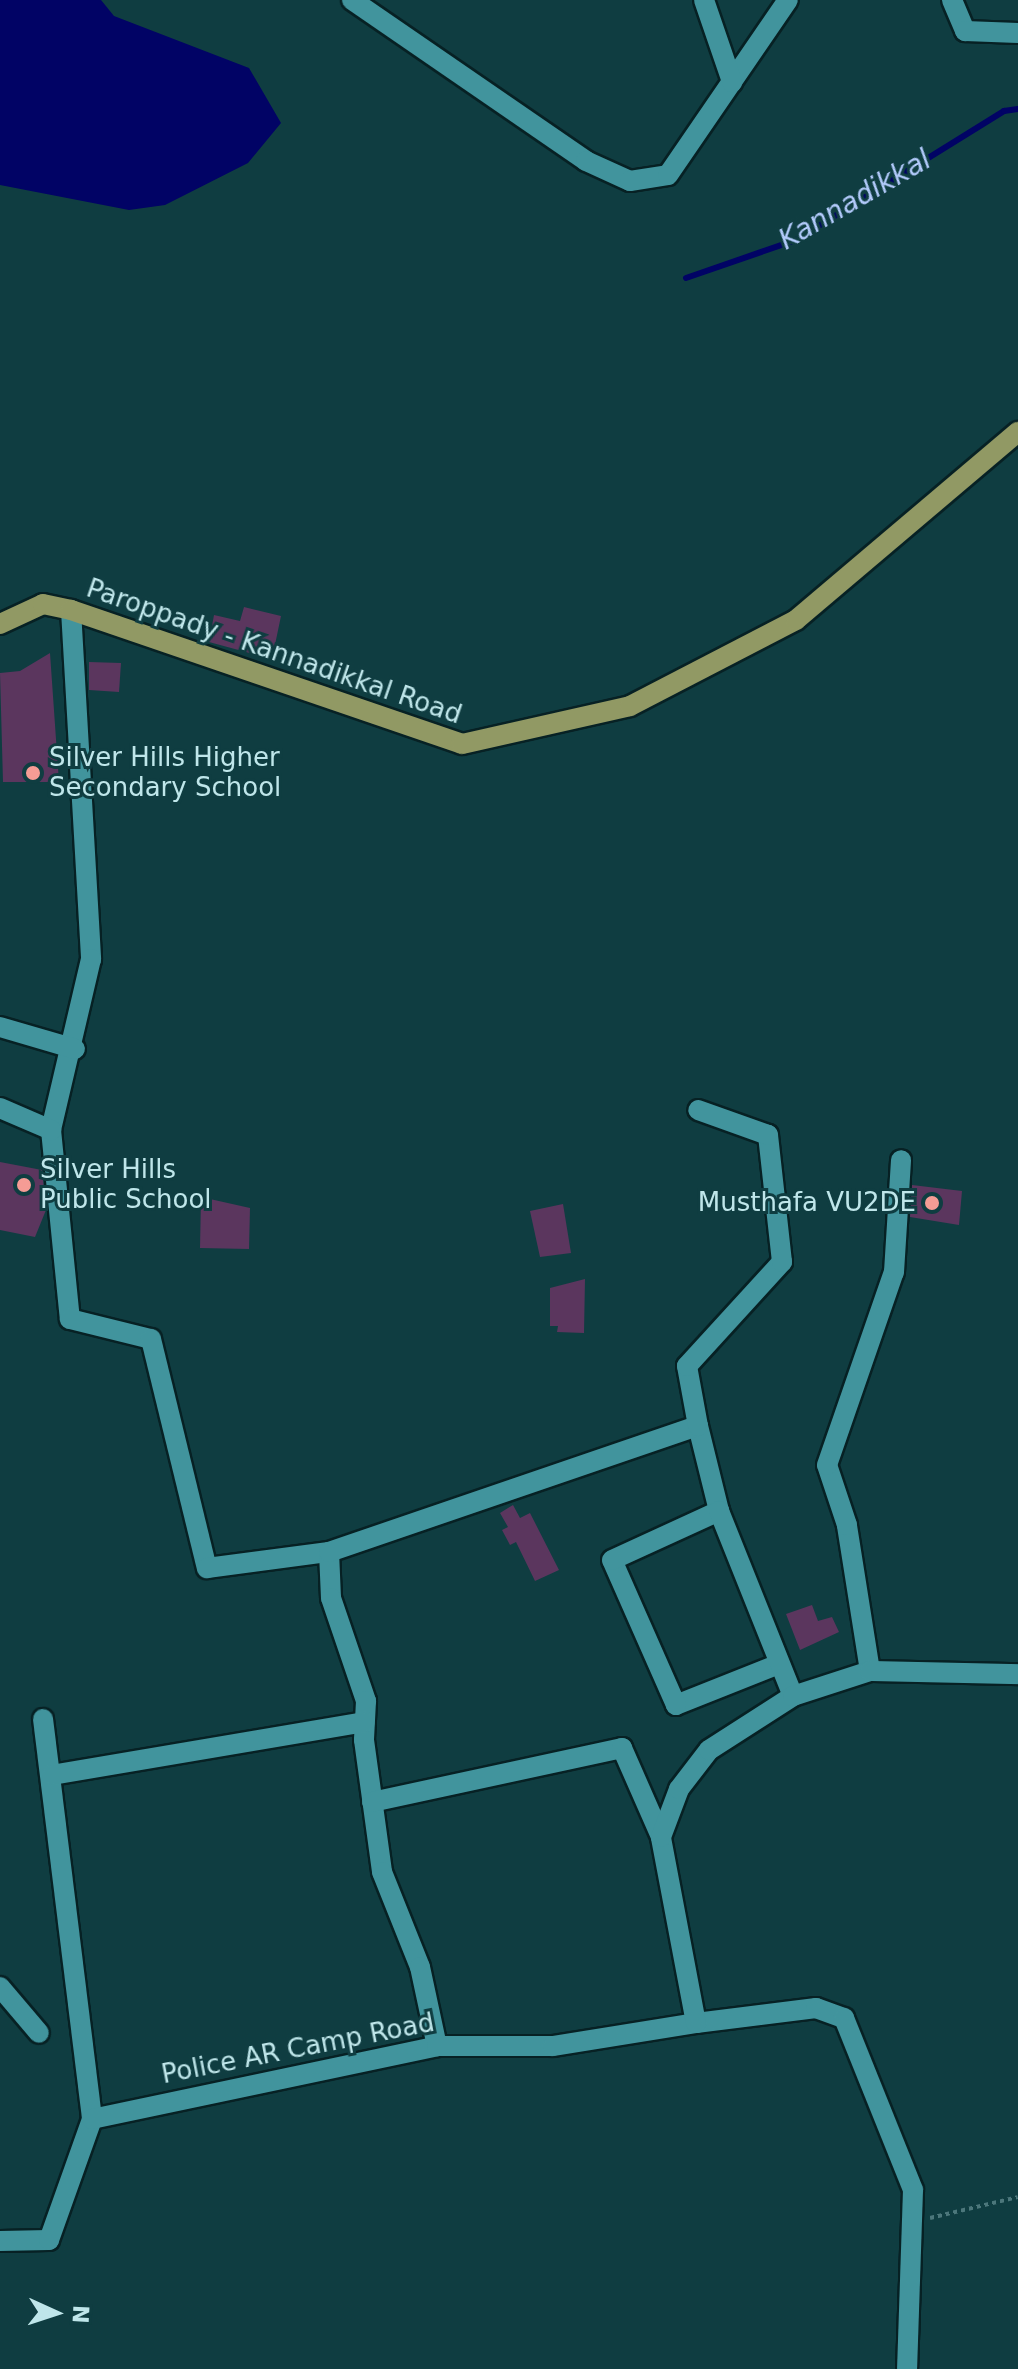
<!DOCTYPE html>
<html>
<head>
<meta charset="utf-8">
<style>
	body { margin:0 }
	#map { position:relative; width:1018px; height:2369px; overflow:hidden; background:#0f3d41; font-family:"DejaVu Sans",sans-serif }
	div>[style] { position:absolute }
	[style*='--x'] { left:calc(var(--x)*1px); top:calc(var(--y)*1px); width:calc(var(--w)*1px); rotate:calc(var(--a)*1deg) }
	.water>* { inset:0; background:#010365 }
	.stream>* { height:6px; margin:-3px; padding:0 3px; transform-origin:3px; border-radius:3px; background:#010365 }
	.building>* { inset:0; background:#5b365e }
	.path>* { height:4px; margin-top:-2px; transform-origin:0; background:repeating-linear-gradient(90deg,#4c777b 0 4px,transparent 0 8px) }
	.roads { filter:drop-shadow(2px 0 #072124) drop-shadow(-2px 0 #072124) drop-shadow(0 2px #072124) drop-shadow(0 -2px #072124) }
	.minor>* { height:20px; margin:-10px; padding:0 10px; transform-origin:10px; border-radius:10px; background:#41949d }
	.major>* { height:20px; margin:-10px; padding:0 10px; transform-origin:10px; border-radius:10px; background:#919964 }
	.dots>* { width:22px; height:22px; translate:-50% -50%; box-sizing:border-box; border:4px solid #0f3d41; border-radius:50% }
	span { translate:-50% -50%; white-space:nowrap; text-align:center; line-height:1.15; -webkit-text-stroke:6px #0f3d41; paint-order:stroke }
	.street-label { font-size:26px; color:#bfe6ea }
	.poi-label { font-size:26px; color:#bfe6ea }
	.left { translate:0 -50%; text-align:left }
	.right { translate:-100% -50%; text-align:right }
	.water-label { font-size:28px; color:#b3cbfc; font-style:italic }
	.north { position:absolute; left:16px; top:2273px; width:80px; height:80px; -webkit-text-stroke:6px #0f3d41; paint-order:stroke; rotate:93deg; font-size:22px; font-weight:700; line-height:32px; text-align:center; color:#bfe6ea }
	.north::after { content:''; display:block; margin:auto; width:28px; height:36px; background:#bfe6ea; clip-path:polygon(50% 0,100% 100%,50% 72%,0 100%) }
</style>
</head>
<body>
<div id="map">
	<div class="water">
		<i style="clip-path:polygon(0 0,101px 0,114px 16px,249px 68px,281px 123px,248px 163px,165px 205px,129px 210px,0 185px)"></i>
	</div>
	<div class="stream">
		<i style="--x:686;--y:278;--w:116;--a:-19.1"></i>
		<i style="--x:796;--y:240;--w:245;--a:-31.8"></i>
		<i style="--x:1004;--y:111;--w:14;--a:-8"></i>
	</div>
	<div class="building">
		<i style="clip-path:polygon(244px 607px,281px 616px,272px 659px,209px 642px,214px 615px,240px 621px)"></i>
		<i style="clip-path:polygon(50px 653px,59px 782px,3px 782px,0 673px,20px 671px)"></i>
		<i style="clip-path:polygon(89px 662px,121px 663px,119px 692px,89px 690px)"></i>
		<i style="clip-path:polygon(0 1162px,42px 1170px,46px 1210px,35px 1237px,0 1230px)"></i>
		<i style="clip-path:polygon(912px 1185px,962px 1191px,959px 1225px,910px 1217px)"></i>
		<i style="clip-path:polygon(201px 1197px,250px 1208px,249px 1249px,200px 1248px)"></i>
		<i style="clip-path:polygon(563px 1204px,571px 1253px,540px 1257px,530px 1211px)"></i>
		<i style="clip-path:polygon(585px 1279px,584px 1333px,557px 1332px,558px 1326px,550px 1326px,550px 1288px)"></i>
		<i style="clip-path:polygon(513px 1505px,520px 1518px,530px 1513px,559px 1570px,535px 1581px,516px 1542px,510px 1545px,502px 1530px,508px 1527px,500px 1513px)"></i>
		<i style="clip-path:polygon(812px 1605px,818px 1621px,832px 1617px,839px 1632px,800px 1650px,786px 1614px)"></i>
	</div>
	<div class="path">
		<i style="--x:930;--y:2218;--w:90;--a:-13.4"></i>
	</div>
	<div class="roads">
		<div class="minor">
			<i style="--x:352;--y:0;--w:284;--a:34.5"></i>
			<i style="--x:586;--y:161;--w:48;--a:24.4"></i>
			<i style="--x:630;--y:181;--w:38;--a:-9"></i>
			<i style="--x:668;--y:175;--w:212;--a:-55.6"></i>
			<i style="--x:704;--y:0;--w:87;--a:71.1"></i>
			<i style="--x:952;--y:0;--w:34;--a:67"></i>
			<i style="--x:965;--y:31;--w:53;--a:2.2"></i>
			<i style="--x:71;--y:610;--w:350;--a:86.7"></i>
			<i style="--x:91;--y:959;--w:176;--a:103.2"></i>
			<i style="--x:51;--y:1130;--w:190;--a:84.3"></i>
			<i style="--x:70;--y:1319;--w:83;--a:13.9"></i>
			<i style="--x:151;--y:1339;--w:236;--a:76.3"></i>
			<i style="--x:207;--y:1568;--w:123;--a:-7.5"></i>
			<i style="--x:329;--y:1552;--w:46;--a:87.5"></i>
			<i style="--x:331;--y:1598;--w:109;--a:71.2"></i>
			<i style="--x:366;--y:1701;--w:39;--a:93"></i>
			<i style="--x:364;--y:1740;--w:133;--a:82.2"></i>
			<i style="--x:382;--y:1872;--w:102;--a:68.2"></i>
			<i style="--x:420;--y:1967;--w:81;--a:77.9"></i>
			<i style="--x:0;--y:1027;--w:78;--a:16.3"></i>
			<i style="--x:0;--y:1108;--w:56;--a:23.3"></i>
			<i style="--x:698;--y:1426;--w:88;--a:76.1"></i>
			<i style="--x:329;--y:1552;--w:390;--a:-18.9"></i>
			<i style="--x:698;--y:1426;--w:61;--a:-100.4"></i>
			<i style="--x:687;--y:1366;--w:141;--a:-47.6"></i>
			<i style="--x:782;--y:1262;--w:128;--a:-96.3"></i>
			<i style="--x:768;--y:1135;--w:74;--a:-160.3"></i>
			<i style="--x:779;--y:1664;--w:111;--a:158.3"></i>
			<i style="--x:676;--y:1705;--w:158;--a:-113.8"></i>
			<i style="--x:612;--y:1560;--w:118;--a:-24.6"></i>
			<i style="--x:719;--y:1511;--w:199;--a:68.2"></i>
			<i style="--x:870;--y:1671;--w:148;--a:-99"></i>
			<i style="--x:847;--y:1525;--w:63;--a:-108.4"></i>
			<i style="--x:827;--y:1465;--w:204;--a:-70.9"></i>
			<i style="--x:894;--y:1272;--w:112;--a:-86.4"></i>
			<i style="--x:43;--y:1719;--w:403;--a:83"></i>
			<i style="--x:52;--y:1775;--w:317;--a:-9.6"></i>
			<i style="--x:372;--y:1802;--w:256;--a:-12.2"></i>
			<i style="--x:622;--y:1748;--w:97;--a:66.3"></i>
			<i style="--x:0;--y:1987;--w:60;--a:49.7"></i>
			<i style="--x:696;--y:2023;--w:121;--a:-7.1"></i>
			<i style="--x:816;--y:2008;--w:30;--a:20"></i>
			<i style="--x:844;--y:2018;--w:185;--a:68.1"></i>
			<i style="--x:913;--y:2190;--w:179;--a:91.9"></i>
			<i style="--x:0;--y:2241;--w:49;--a:-1.2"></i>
			<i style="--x:49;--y:2240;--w:128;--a:-70.4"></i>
			<i style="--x:92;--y:2119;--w:353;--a:-11.9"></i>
			<i style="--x:437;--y:2046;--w:116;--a:0"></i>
			<i style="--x:553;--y:2046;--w:145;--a:-9.1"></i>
			<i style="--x:696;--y:2023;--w:189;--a:-100.7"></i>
			<i style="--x:661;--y:1837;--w:51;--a:-69.4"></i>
			<i style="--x:679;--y:1789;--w:49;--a:-52.4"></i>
			<i style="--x:709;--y:1750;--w:100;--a:-32.7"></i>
			<i style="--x:793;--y:1696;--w:81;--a:-18"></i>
			<i style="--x:870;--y:1671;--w:148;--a:1.2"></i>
		</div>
		<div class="major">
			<i style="--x:0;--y:624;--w:47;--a:-24.9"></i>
			<i style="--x:43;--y:604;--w:29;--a:12"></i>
			<i style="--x:71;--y:610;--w:413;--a:18.9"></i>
			<i style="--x:462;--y:744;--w:172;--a:-12.7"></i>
			<i style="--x:630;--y:706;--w:187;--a:-27.4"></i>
			<i style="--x:796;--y:620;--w:291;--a:-40.3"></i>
		</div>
	</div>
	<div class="dots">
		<i style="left:33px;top:773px;background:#f59c95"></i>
		<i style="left:24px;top:1185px;background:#f59c95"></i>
		<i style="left:932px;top:1203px;background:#f59c95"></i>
	</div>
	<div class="street-label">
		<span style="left:274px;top:652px;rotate:19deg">Paroppady - Kannadikkal Road</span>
		<span style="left:298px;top:2049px;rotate:-11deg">Police AR Camp Road</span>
	</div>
	<div class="poi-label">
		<span class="left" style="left:49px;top:773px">Silver Hills Higher<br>Secondary School</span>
		<span class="left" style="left:40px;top:1185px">Silver Hills<br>Public School</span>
		<span class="right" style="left:916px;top:1203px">Musthafa VU2DE</span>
	</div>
	<div class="water-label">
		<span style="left:855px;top:200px;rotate:-30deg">Kannadikkal</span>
	</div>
	<div class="north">N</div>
</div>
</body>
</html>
